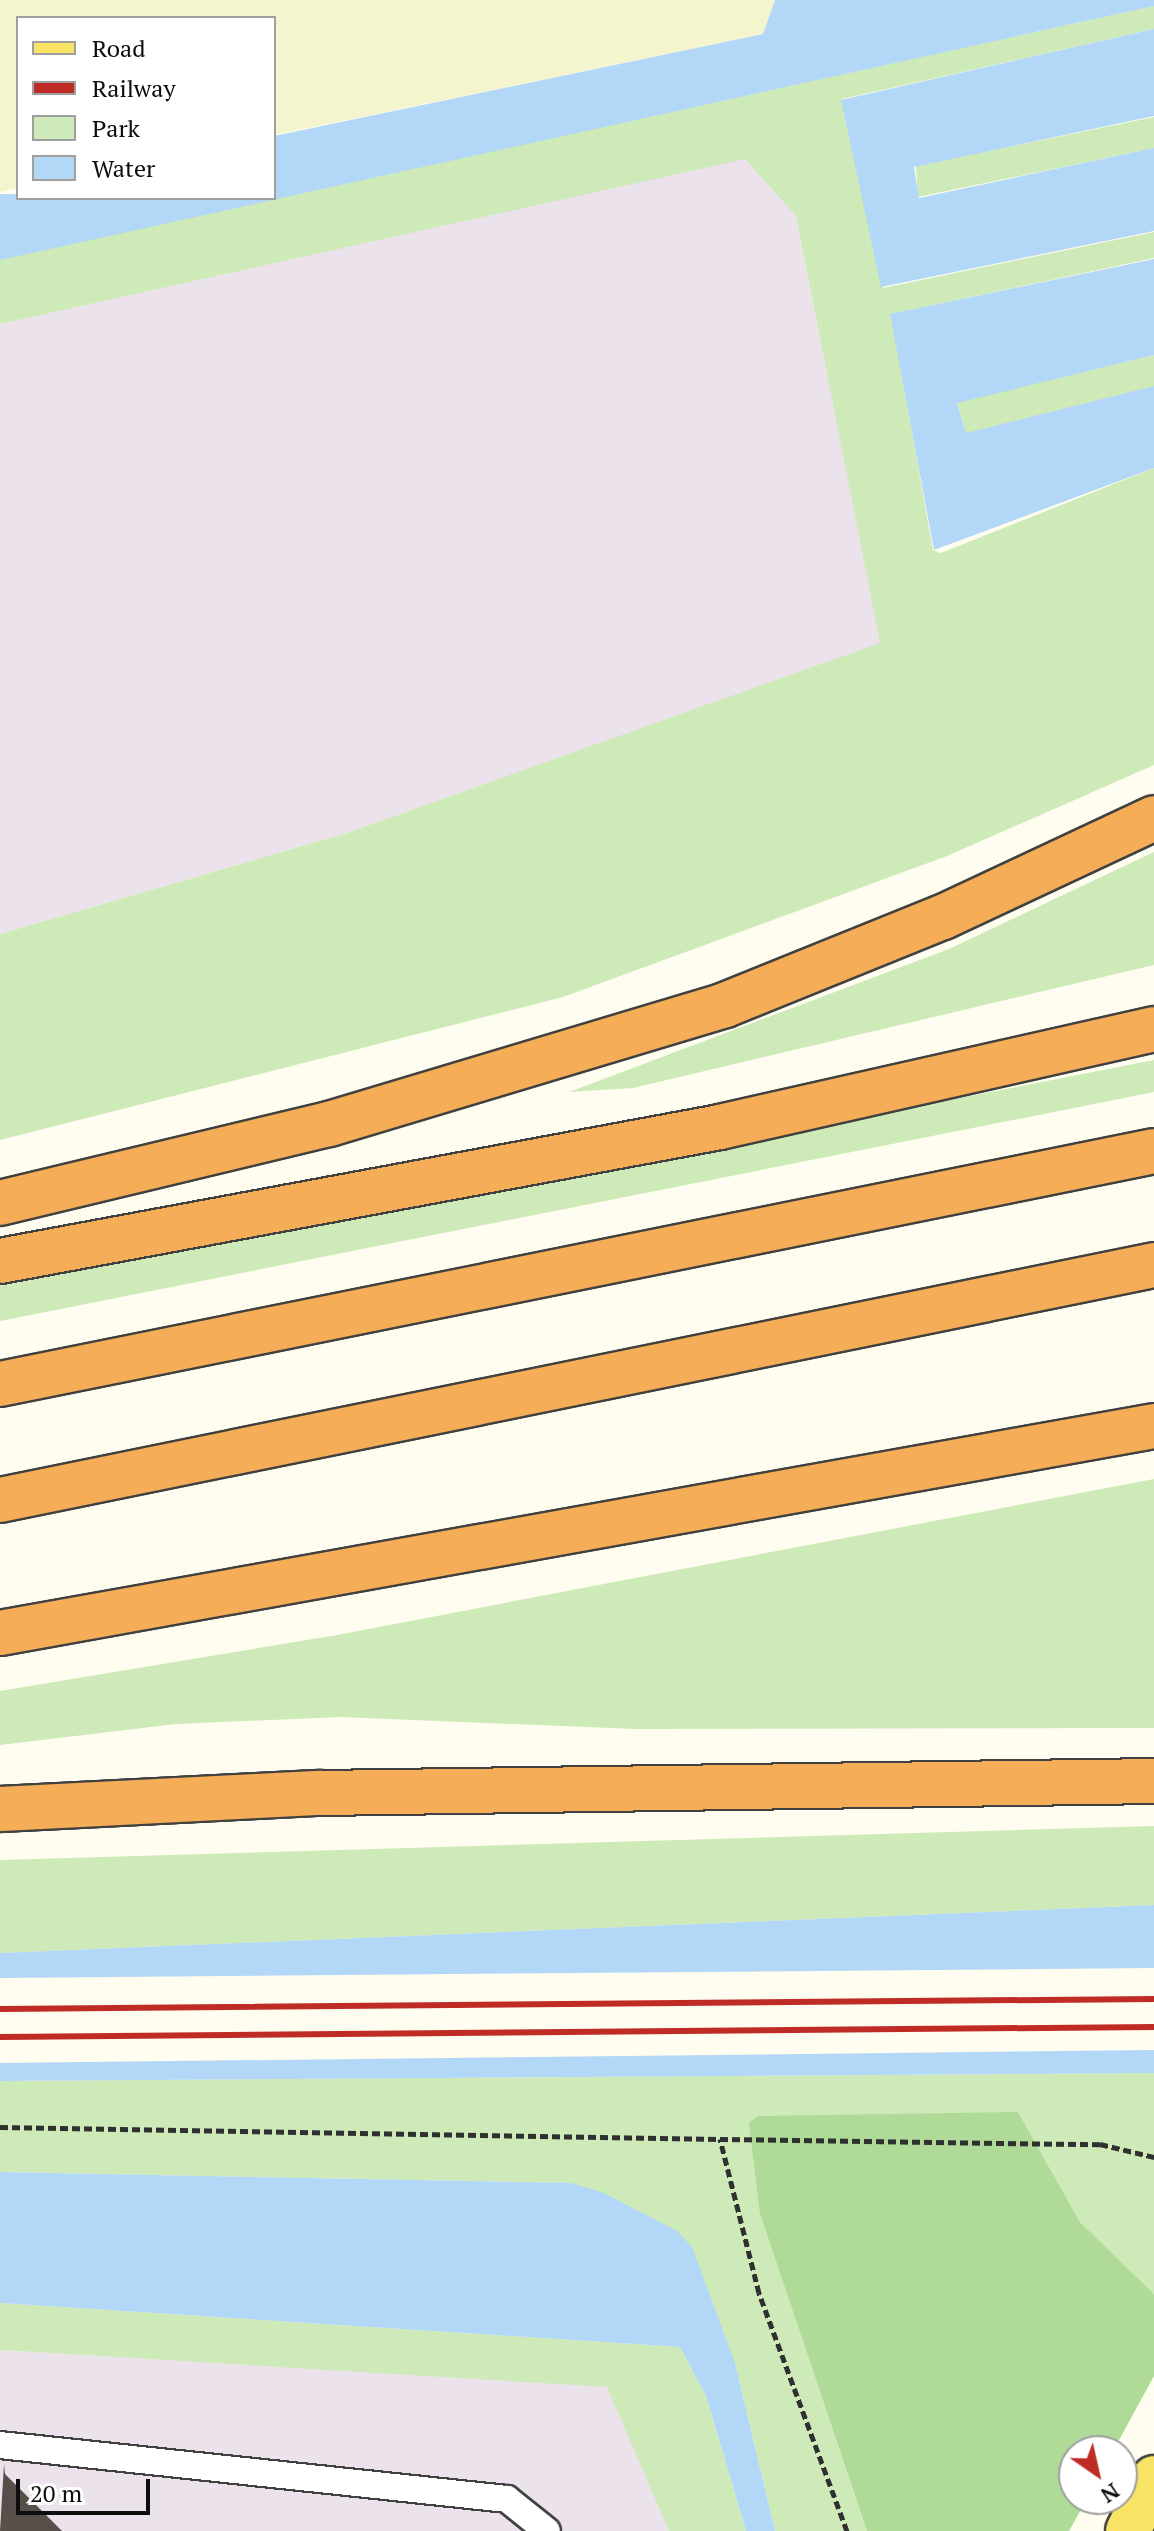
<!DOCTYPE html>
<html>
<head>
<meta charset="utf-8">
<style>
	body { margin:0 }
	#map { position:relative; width:1154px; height:2531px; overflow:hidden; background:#fffdef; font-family:"PT Serif",serif }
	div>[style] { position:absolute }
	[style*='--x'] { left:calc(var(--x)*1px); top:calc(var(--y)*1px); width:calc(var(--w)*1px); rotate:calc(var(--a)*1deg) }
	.industrial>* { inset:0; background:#ece2ec }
	.farmland>* { inset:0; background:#f4f5cf }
	.green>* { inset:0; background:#cdeab8 }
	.forest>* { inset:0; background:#afda97 }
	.water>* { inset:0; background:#b3d7f6 }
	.pier>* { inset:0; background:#fffdef }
	.building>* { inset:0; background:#57504a }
	.path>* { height:5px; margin-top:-2.5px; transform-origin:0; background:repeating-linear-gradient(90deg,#303030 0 8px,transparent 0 12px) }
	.roads { filter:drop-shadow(2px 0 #414141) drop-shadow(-2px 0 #414141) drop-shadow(0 2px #414141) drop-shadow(0 -2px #414141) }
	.service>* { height:26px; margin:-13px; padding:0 13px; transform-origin:13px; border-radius:13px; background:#fff }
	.primary>* { height:44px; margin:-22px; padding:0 22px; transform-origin:22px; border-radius:22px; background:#f9e365 }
	.motorway>* { height:44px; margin:-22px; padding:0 22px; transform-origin:22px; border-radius:22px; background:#f5ae57 }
	.rail>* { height:6px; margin:-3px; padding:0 3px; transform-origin:3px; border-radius:3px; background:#bf2c25 }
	span { translate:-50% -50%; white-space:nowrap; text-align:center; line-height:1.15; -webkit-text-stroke:8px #fff; paint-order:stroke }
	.legend { position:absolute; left:16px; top:16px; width:260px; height:184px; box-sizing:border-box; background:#fff; border:2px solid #9f9f9f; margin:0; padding:10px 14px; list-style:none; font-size:24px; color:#0e0e0e }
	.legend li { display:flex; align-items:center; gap:16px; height:40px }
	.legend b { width:40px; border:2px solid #9f9f9f }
	.north { position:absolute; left:1058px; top:2435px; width:80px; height:80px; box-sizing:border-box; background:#fff; border:2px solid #9f9f9f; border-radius:50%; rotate:146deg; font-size:22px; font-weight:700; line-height:32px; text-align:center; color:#0e0e0e }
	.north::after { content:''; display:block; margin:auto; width:28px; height:36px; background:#bf2c25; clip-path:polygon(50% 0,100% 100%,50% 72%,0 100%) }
	.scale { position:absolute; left:16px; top:2479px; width:134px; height:36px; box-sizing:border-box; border:4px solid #0e0e0e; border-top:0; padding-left:10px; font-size:24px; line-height:28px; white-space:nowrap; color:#0e0e0e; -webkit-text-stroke:6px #fff; paint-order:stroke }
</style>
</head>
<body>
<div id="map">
	<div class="industrial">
		<i style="clip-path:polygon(745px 158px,796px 216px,881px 644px,347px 833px,0 934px,0 324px)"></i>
		<i style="clip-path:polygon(0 2350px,607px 2386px,738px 2531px,0 2531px)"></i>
	</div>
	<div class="farmland">
		<i style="clip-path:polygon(0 0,775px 0,763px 34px,274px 135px,274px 18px,18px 18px,18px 188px,0 192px)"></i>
	</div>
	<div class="green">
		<i style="clip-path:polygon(1154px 6px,1154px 29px,842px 99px,883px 288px,1154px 232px,1154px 258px,891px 314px,933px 550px,941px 553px,1154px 468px,1154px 765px,947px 856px,563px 997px,0 1140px,0 934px,347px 833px,880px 643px,796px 216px,745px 159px,0 324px,0 259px)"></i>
		<i style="clip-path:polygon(1154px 117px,1154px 148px,918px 197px,916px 166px)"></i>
		<i style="clip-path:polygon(1154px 355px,1154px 388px,966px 434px,957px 402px)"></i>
		<i style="clip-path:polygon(1154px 852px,1154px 965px,633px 1088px,569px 1092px,949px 949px)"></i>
		<i style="clip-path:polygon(1154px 1060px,1154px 1092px,0 1321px,0 1286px)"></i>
		<i style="clip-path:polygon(1154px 1479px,1154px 1728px,636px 1729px,340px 1717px,176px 1724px,0 1745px,0 1691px,337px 1635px)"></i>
		<i style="clip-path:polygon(1154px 1826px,1154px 1905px,0 1953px,0 1860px)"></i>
		<i style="clip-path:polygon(1154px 2073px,1154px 2294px,1080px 2222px,1018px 2112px,760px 2214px,867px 2531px,775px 2531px,735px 2363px,571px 2183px,0 2172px,0 2081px)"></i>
		<i style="clip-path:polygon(0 2303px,680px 2347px,706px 2396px,746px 2531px,669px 2531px,607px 2387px,0 2350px)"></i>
	</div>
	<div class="forest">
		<i style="clip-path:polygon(1018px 2112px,1080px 2222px,1154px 2294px,1154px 2376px,1113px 2451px,1074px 2451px,1074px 2499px,1087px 2499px,1069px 2531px,867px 2531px,760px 2214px,749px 2123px,758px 2116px)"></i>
	</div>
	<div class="water">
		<i style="clip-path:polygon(775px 0,1154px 0,1154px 6px,0 260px,0 194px,274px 198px,274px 136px,763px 34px)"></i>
		<i style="clip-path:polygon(1154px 29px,1154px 116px,914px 167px,919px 198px,1154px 148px,1154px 231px,881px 287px,841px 100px)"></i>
		<i style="clip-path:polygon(1154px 259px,1154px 355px,957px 403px,966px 433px,1154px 386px,1154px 468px,934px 550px,890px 314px)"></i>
		<i style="clip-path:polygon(1154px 1905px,1154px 2073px,0 2081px,0 1953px)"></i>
		<i style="clip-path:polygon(0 2172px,571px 2183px,604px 2193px,677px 2231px,692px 2247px,735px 2363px,775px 2531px,746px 2531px,706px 2396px,680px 2347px,0 2303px)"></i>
	</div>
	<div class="pier">
		<i style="clip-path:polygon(1154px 1968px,1154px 2050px,0 2063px,0 1978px)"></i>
	</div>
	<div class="building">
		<i style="clip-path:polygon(4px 2464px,5px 2474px,62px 2531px,0 2531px)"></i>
	</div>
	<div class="path">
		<i style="--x:0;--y:2127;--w:720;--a:0.95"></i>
		<i style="--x:847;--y:2531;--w:254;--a:-110.3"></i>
		<i style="--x:759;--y:2293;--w:159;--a:-104.2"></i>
		<i style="--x:720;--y:2139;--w:380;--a:0.8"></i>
		<i style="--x:1100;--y:2144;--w:56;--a:13.5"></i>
	</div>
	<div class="roads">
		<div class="service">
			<i style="--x:0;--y:2445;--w:510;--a:6.08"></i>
			<i style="--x:507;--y:2499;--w:51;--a:38.7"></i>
		</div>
		<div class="primary">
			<i style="--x:1128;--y:2531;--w:59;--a:-63.9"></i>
		</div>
		<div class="motorway">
			<i style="--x:0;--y:1203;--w:338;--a:-13.5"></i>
			<i style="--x:329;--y:1124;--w:413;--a:-16.7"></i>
			<i style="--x:725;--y:1005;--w:235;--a:-22"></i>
			<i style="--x:943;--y:917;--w:233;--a:-25.1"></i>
			<i style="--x:0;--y:1261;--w:732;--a:-10.54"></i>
			<i style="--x:720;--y:1127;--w:445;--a:-12.7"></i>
			<i style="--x:0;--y:1384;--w:1177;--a:-11.41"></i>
			<i style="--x:0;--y:1500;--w:1178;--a:-11.51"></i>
			<i style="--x:0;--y:1633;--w:1172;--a:-10.17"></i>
			<i style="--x:0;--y:1809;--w:319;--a:-2.9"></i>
			<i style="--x:319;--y:1793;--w:835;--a:-0.82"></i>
		</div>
	</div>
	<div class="rail">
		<i style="--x:0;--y:2009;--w:1154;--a:-0.5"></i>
		<i style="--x:0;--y:2037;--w:1154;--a:-0.5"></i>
	</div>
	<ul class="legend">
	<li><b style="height:10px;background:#f9e365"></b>Road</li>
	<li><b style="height:10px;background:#bf2c25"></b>Railway</li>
	<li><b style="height:22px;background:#cdeab8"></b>Park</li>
	<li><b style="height:22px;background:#b3d7f6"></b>Water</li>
	</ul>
	<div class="north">N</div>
	<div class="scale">20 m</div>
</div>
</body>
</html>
